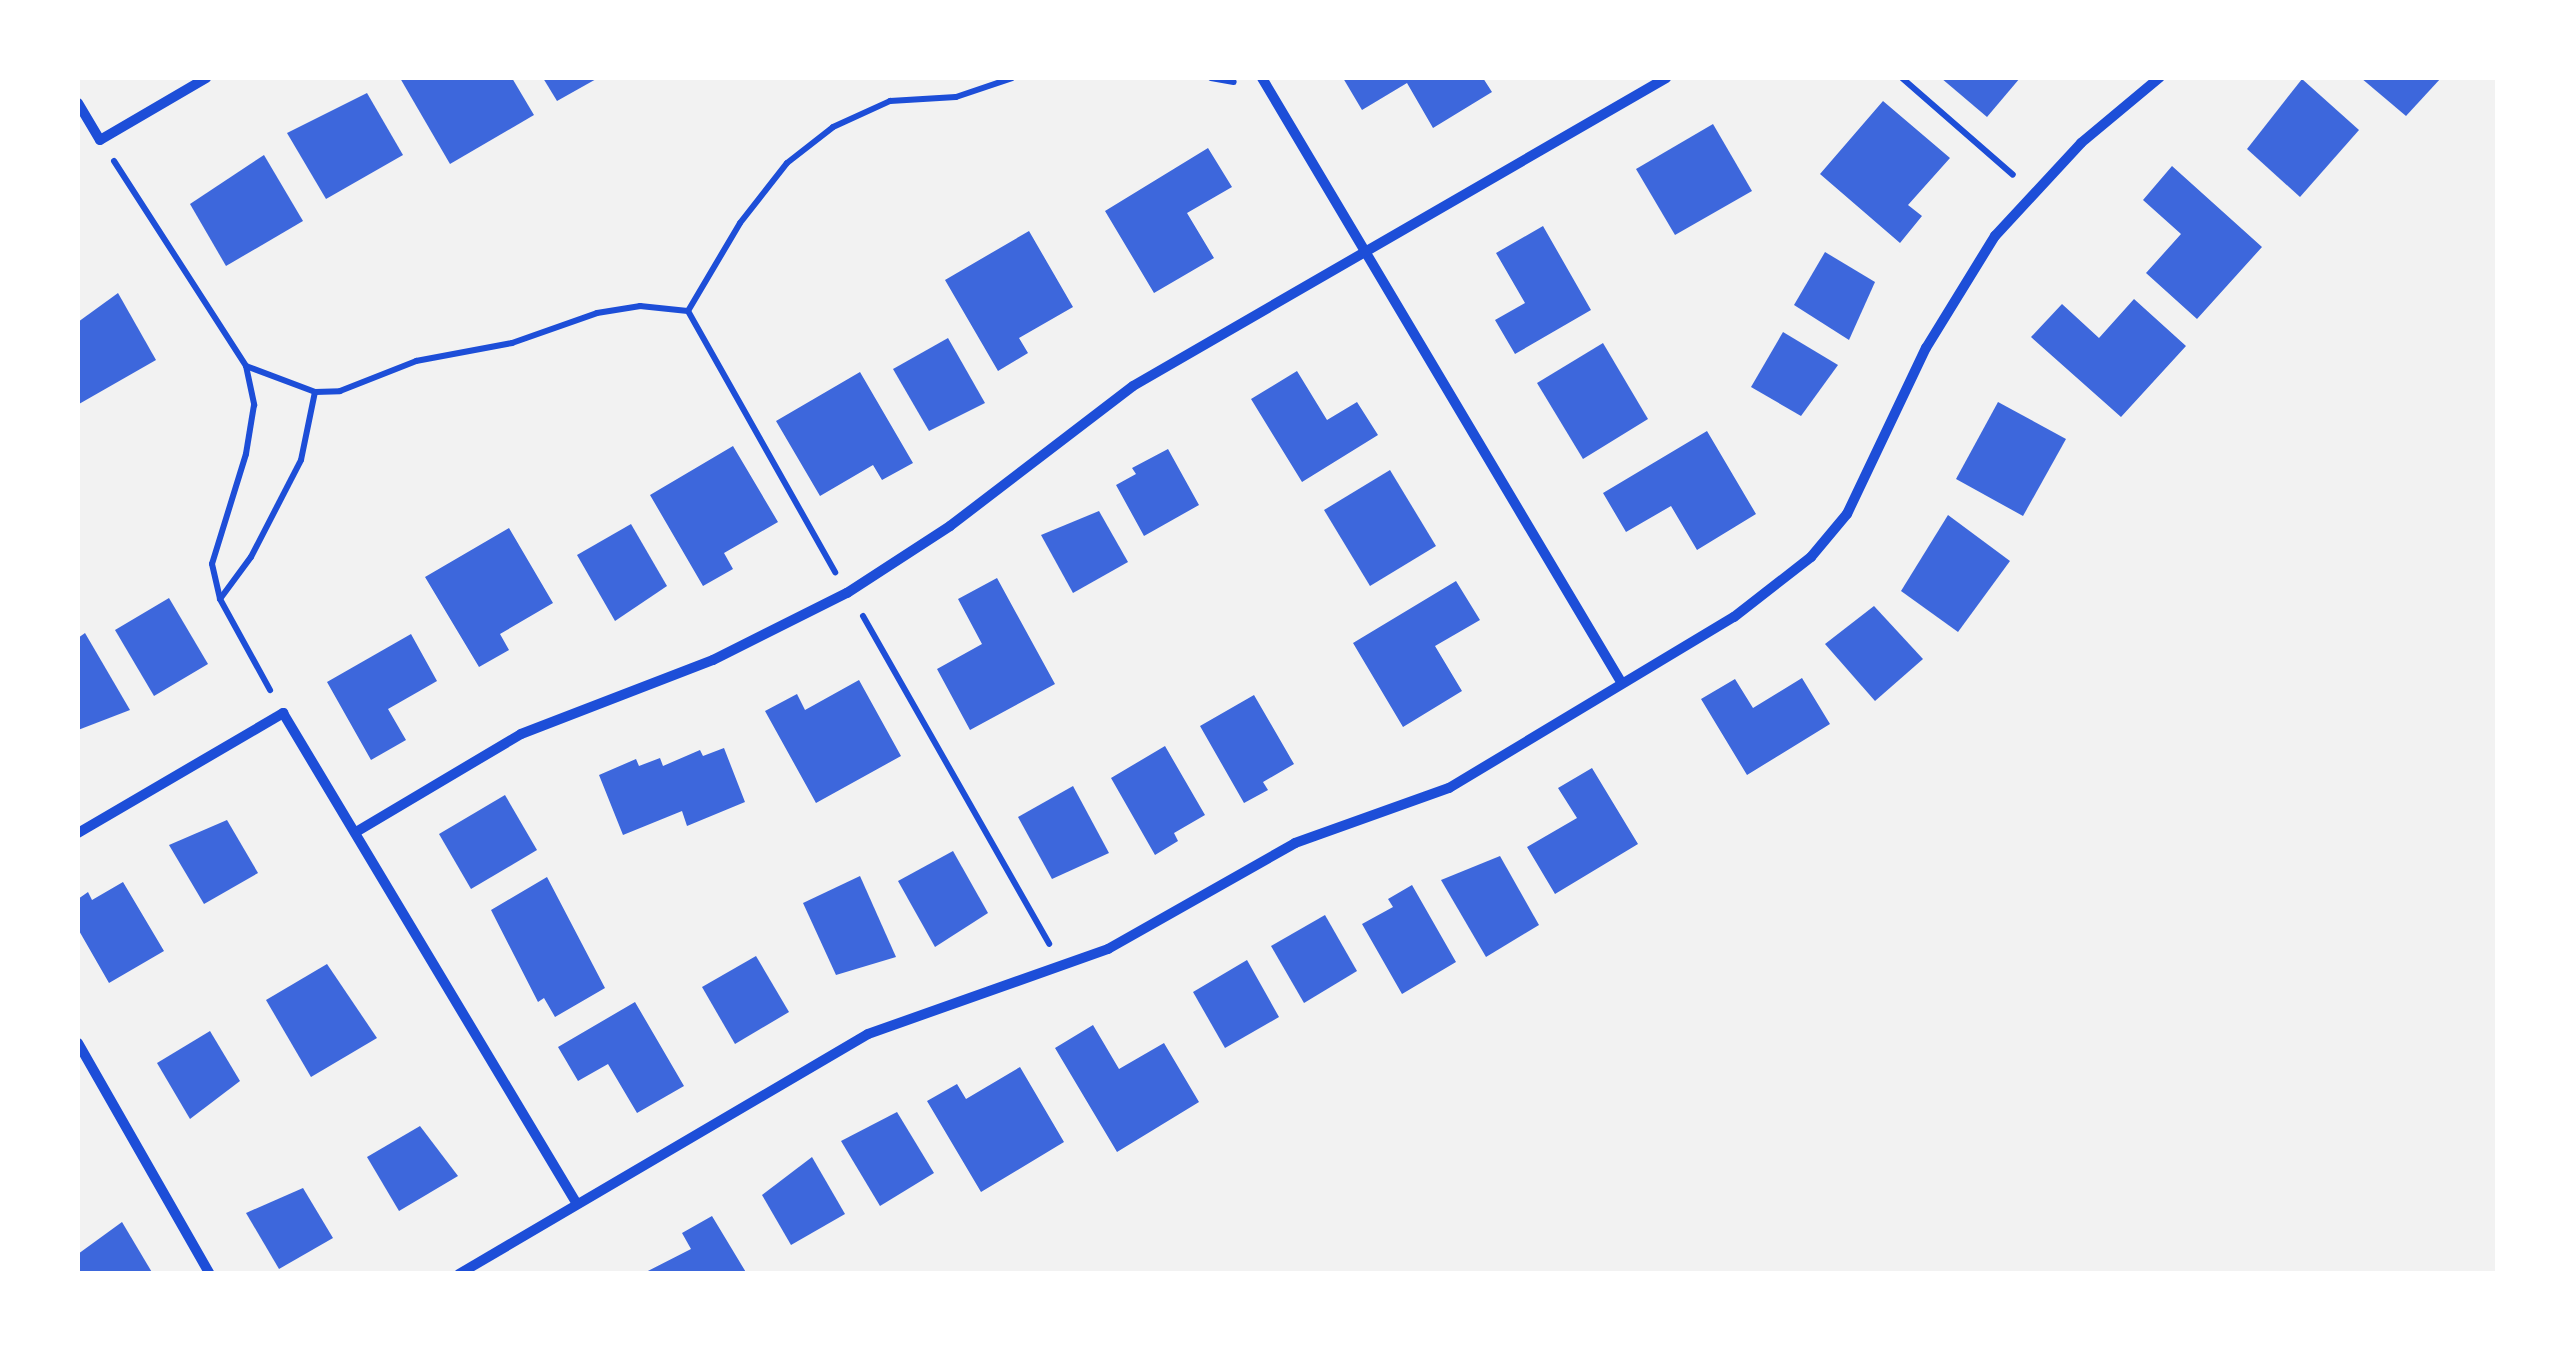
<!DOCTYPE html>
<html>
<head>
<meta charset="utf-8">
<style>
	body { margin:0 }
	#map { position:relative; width:2575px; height:1351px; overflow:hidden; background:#f2f2f2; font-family:Barlow,sans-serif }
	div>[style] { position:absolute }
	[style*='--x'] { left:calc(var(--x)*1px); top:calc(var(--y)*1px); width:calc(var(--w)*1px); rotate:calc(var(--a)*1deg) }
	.building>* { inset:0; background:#3d67dc }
	.path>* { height:6px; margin:-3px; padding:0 3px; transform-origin:3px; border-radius:3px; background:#1d4ed8 }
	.minor>* { height:10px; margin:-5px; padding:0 5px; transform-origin:5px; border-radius:5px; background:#1d4ed8 }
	span { translate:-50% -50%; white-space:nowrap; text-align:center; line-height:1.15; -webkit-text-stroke:9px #fff; paint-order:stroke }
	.frame { position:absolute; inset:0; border:80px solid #fff; pointer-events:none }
</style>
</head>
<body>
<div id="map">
	<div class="building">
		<i style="clip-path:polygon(400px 78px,512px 78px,534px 115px,450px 164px)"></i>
		<i style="clip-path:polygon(543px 78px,598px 78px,557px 101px)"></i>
		<i style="clip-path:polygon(1343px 78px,1483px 78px,1492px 92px,1433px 128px,1407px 83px,1362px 110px)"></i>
		<i style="clip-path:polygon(1941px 78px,2020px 78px,1987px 117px)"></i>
		<i style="clip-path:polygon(2361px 78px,2441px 78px,2406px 116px)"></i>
		<i style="clip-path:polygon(2302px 79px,2359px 130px,2300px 197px,2247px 149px)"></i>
		<i style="clip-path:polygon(367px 93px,403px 155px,326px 199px,287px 133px)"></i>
		<i style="clip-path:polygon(1883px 101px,1950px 158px,1908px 205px,1922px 216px,1900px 243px,1820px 174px)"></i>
		<i style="clip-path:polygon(1713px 124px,1752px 191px,1675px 235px,1636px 169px)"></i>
		<i style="clip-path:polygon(1208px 148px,1232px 187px,1187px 213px,1214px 258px,1154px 293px,1105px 211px)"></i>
		<i style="clip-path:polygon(264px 155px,303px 221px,226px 266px,190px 204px)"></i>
		<i style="clip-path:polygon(2172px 166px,2262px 247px,2197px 319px,2146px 273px,2181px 234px,2143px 200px)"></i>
		<i style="clip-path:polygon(1543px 226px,1591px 310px,1515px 354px,1495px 320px,1525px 303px,1496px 253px)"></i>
		<i style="clip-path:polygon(1029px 231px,1073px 307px,1019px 338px,1028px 353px,998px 371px,945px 280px)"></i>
		<i style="clip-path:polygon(1825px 252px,1875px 282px,1849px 340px,1794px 305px)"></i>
		<i style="clip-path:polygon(118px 293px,156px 360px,79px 404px,78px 322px)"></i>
		<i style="clip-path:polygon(2134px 299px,2186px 346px,2121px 417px,2031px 337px,2062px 304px,2099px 338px)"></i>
		<i style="clip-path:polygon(1783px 332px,1838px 365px,1801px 416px,1751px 387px)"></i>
		<i style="clip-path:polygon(948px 338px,985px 403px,929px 431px,893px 369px)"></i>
		<i style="clip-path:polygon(1603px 343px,1648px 419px,1583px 459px,1537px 383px)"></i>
		<i style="clip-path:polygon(1297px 371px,1327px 420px,1357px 402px,1378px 435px,1302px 482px,1251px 399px)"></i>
		<i style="clip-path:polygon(860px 372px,913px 463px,882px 480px,873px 465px,820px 496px,776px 421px)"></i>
		<i style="clip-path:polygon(1998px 402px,2066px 439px,2023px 516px,1956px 479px)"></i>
		<i style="clip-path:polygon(1707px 431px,1756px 514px,1697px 550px,1671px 506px,1626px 532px,1603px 493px)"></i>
		<i style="clip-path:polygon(733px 446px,778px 522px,724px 553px,733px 569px,703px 586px,650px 495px)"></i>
		<i style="clip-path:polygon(1168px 449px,1199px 505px,1144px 536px,1116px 485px,1136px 474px,1132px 468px)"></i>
		<i style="clip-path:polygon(1390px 470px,1436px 546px,1370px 586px,1324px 510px)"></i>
		<i style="clip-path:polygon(1099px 511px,1128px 562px,1073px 593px,1041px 535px)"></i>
		<i style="clip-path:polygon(1948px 515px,2010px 561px,1958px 632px,1901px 591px)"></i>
		<i style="clip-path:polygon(631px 524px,667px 586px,615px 621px,577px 555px)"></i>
		<i style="clip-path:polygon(509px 528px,553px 603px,500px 634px,509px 650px,479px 667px,425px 577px)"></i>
		<i style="clip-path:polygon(997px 578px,1055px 684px,970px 730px,937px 669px,982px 644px,958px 599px)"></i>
		<i style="clip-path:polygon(1456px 581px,1480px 620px,1435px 646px,1462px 691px,1403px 727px,1353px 643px)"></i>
		<i style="clip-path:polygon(169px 598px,208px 664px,154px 696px,115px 630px)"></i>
		<i style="clip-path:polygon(1874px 606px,1923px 659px,1875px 701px,1825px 644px)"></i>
		<i style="clip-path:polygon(85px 633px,130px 710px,78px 730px,78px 638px)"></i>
		<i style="clip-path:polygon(411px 634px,437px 681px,388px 709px,406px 740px,371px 760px,327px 682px)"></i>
		<i style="clip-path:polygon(1802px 678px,1830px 724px,1747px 775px,1701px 699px,1735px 679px,1753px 708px)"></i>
		<i style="clip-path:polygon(859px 680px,901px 756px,816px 803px,765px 711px,797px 694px,805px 710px)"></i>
		<i style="clip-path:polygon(1254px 695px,1294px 764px,1263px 782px,1268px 790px,1244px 803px,1200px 726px)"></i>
		<i style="clip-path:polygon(1165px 746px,1205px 815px,1174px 833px,1178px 841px,1155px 855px,1111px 778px)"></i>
		<i style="clip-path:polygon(724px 748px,745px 802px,687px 826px,682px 811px,623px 835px,599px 775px,636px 759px,639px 766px,660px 758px,663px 766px,700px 750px,703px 756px)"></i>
		<i style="clip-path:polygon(1592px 768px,1638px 844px,1555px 894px,1527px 847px,1577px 818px,1558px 788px)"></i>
		<i style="clip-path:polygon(1073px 786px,1109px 853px,1052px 879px,1018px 817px)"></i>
		<i style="clip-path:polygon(505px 795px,537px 850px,471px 889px,439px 834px)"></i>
		<i style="clip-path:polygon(227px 820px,258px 873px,204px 904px,169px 845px)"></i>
		<i style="clip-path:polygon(953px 851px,988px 913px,935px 947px,898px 881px)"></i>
		<i style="clip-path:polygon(1500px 856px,1539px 925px,1486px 957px,1441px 880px)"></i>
		<i style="clip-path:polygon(860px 876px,896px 957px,836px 975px,803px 903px)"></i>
		<i style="clip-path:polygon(547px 877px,605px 988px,555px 1017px,544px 998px,538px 1002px,491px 910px)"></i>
		<i style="clip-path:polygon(123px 882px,164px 951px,109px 983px,78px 929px,78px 899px,88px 892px,92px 900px)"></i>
		<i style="clip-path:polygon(1412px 885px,1456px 962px,1402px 994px,1362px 924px,1393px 907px,1388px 899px)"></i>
		<i style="clip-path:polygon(1325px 915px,1357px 971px,1304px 1003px,1271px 946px)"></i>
		<i style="clip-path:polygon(756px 956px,789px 1012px,735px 1044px,702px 987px)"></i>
		<i style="clip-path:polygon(1247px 960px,1279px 1017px,1225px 1048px,1193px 992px)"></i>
		<i style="clip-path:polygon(327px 964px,377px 1038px,311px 1077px,266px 1000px)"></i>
		<i style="clip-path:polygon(635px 1002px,684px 1086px,637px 1113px,608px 1064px,578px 1081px,558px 1047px)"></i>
		<i style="clip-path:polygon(1093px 1025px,1119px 1069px,1164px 1043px,1199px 1102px,1117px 1152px,1055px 1048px)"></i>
		<i style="clip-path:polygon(210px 1031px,240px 1081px,190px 1119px,157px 1063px)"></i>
		<i style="clip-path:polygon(1020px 1067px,1064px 1142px,981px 1192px,927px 1101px,957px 1084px,966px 1099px)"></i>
		<i style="clip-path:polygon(897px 1112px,934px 1173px,880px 1206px,841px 1141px)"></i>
		<i style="clip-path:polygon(420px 1126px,458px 1176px,399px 1211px,367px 1157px)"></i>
		<i style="clip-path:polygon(812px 1157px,845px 1214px,791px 1245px,762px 1195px)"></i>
		<i style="clip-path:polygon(303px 1188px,333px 1238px,279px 1269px,246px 1213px)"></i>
		<i style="clip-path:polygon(712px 1216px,747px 1274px,642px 1274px,691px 1249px,682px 1233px)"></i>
		<i style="clip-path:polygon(122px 1222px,153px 1274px,78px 1274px,78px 1254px)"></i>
	</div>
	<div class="path">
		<i style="--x:1211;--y:78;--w:23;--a:10"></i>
		<i style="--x:1902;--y:78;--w:147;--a:41.1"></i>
		<i style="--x:114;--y:161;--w:244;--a:57.2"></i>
		<i style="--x:246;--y:366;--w:40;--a:78"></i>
		<i style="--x:254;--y:405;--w:50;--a:99.3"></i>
		<i style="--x:246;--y:454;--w:115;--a:107.2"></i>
		<i style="--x:212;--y:564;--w:36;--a:77"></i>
		<i style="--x:220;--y:599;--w:104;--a:61.2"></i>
		<i style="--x:688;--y:311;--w:300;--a:60.6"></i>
		<i style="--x:246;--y:366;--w:74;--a:20.6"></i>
		<i style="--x:315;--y:392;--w:25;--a:-2"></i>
		<i style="--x:340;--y:391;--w:82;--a:-21.5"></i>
		<i style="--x:416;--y:361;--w:98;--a:-10.6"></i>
		<i style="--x:512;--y:343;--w:90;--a:-19.4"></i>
		<i style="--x:597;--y:313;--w:44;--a:-9.2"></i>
		<i style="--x:640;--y:306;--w:48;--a:5.9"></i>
		<i style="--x:688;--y:311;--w:102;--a:-59.4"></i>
		<i style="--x:740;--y:223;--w:76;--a:-51.9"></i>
		<i style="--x:787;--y:163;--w:58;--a:-38"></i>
		<i style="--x:833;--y:127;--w:63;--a:-24.5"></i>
		<i style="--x:890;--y:101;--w:66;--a:-3.5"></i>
		<i style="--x:956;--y:97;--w:59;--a:-18.7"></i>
		<i style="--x:220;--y:599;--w:52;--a:-53.6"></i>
		<i style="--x:251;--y:557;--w:109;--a:-62.7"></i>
		<i style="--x:301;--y:460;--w:69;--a:-78.4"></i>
		<i style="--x:863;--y:616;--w:377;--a:60.4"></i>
	</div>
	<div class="minor">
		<i style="--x:1262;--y:78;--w:703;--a:59.27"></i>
		<i style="--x:78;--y:103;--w:43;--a:59.3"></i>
		<i style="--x:100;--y:140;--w:123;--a:-30.3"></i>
		<i style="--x:356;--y:832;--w:192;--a:-30.7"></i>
		<i style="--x:521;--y:734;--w:206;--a:-21.1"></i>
		<i style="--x:713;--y:660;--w:150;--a:-26.6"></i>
		<i style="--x:847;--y:593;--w:123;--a:-33"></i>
		<i style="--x:950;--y:526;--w:230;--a:-37.4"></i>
		<i style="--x:1133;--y:386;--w:616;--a:-30.02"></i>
		<i style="--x:78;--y:833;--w:238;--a:-30.3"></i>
		<i style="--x:283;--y:713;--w:572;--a:59.09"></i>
		<i style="--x:78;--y:1043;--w:266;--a:60.3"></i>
		<i style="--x:459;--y:1274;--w:474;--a:-30.4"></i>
		<i style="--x:868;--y:1034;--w:255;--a:-19.5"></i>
		<i style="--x:1108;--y:949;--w:215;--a:-29.5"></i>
		<i style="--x:1295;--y:843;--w:164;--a:-19.7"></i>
		<i style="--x:1449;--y:788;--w:332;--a:-31"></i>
		<i style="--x:1734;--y:617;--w:98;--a:-37.9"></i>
		<i style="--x:1811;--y:557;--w:56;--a:-50.1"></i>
		<i style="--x:1847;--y:514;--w:184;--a:-64.6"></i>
		<i style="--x:1926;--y:348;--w:132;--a:-58.4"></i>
		<i style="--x:1995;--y:236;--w:127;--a:-47.2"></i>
		<i style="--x:2081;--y:143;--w:102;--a:-39.8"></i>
	</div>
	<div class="frame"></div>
</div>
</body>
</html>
